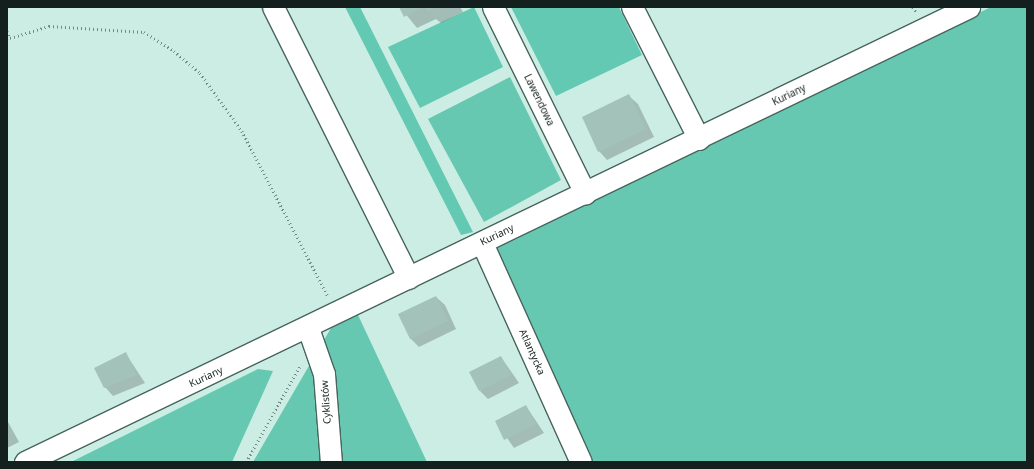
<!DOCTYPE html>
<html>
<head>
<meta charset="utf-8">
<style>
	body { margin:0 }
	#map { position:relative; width:1034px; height:469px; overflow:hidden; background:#ccede4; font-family:"Noto Sans",sans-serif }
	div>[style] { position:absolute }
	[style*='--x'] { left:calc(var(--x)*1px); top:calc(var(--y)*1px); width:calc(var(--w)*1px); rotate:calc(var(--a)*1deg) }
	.green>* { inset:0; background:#67c8b2 }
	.forest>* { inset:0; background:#64c9b2 }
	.shadow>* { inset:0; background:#0003 }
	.building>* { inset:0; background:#a3c3ba }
	.path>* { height:2.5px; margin-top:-1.25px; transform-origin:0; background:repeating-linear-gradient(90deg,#738983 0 1px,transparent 0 4px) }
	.roads { filter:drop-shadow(1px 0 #47655d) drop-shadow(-1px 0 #47655d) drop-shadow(0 1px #47655d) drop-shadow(0 -1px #47655d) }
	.minor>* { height:21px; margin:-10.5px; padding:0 10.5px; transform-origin:10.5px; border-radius:10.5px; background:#fff }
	span { translate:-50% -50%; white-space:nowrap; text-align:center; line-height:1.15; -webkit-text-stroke:4px #fff; paint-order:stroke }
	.street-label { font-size:10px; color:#14201d }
	.frame { position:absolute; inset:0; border:8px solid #14201d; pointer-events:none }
</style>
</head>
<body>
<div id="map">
	<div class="green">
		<i style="clip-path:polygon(991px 7px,1027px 7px,1027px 462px,594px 462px,495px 249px)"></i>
		<i style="clip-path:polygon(510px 77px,561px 180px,484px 222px,428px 119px)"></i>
		<i style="clip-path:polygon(358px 315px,427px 462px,253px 462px,331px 328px)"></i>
		<i style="clip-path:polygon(258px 369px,273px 371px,232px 462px,71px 462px)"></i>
	</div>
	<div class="forest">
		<i style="clip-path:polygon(345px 7px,360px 7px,473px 232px,461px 235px)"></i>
		<i style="clip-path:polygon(474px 7px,503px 67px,420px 108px,388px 47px)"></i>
		<i style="clip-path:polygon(511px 7px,619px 7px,642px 55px,556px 96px)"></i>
	</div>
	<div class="shadow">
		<i style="clip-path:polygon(400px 7px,460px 7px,463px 12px,441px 23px,436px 19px,417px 28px)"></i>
		<i style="clip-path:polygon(629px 96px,638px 104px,654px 137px,607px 160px,599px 151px)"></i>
		<i style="clip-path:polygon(436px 297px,445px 305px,456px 329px,419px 347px,410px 338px)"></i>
		<i style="clip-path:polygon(126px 354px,145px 383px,113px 396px,105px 387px)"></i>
		<i style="clip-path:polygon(501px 357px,519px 383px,488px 399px,480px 391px)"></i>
		<i style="clip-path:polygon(526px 406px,544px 433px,514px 448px,496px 422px)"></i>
		<i style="clip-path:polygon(7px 420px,19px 442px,7px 448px)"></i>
	</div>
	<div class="building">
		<i style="clip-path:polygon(399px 7px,423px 7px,404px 17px)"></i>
		<i style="clip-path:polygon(425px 7px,437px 7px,428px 11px)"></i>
		<i style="clip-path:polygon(629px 94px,646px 129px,598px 152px,582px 117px)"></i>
		<i style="clip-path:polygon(436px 296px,448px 321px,410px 339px,398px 314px)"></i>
		<i style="clip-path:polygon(126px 352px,137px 375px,104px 388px,94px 368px)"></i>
		<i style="clip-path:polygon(501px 356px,511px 375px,479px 391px,469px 372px)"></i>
		<i style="clip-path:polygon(526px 405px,536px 424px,504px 440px,495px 421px)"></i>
	</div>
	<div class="path">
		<i style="--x:913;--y:7;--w:6;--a:59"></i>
		<i style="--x:7;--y:31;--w:8;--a:67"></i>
		<i style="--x:10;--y:38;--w:41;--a:-17.1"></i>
		<i style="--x:49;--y:26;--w:95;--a:3.6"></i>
		<i style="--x:144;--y:32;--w:36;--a:32"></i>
		<i style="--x:174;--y:51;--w:34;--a:40"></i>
		<i style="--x:200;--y:73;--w:72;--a:54.1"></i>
		<i style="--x:242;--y:131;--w:186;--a:62.5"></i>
		<i style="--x:246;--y:462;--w:112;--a:-60.7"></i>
	</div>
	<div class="roads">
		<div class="minor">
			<i style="--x:273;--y:7;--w:303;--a:63.4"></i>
			<i style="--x:493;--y:7;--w:208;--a:63.7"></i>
			<i style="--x:632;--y:7;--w:148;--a:63.1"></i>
			<i style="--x:482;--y:243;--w:240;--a:65.7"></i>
			<i style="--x:308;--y:328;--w:49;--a:70.8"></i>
			<i style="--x:324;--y:374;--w:88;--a:85.5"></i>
			<i style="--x:25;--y:462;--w:1048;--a:-25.73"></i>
		</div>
	</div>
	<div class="street-label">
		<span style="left:789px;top:95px;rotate:-26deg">Kuriany</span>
		<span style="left:539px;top:100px;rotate:64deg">Lawendowa</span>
		<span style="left:497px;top:235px;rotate:-26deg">Kuriany</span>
		<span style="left:532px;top:352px;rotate:66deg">Atlantycka</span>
		<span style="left:206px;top:377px;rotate:-25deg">Kuriany</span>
		<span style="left:326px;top:402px;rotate:-94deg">Cyklistów</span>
	</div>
	<div class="frame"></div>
</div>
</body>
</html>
